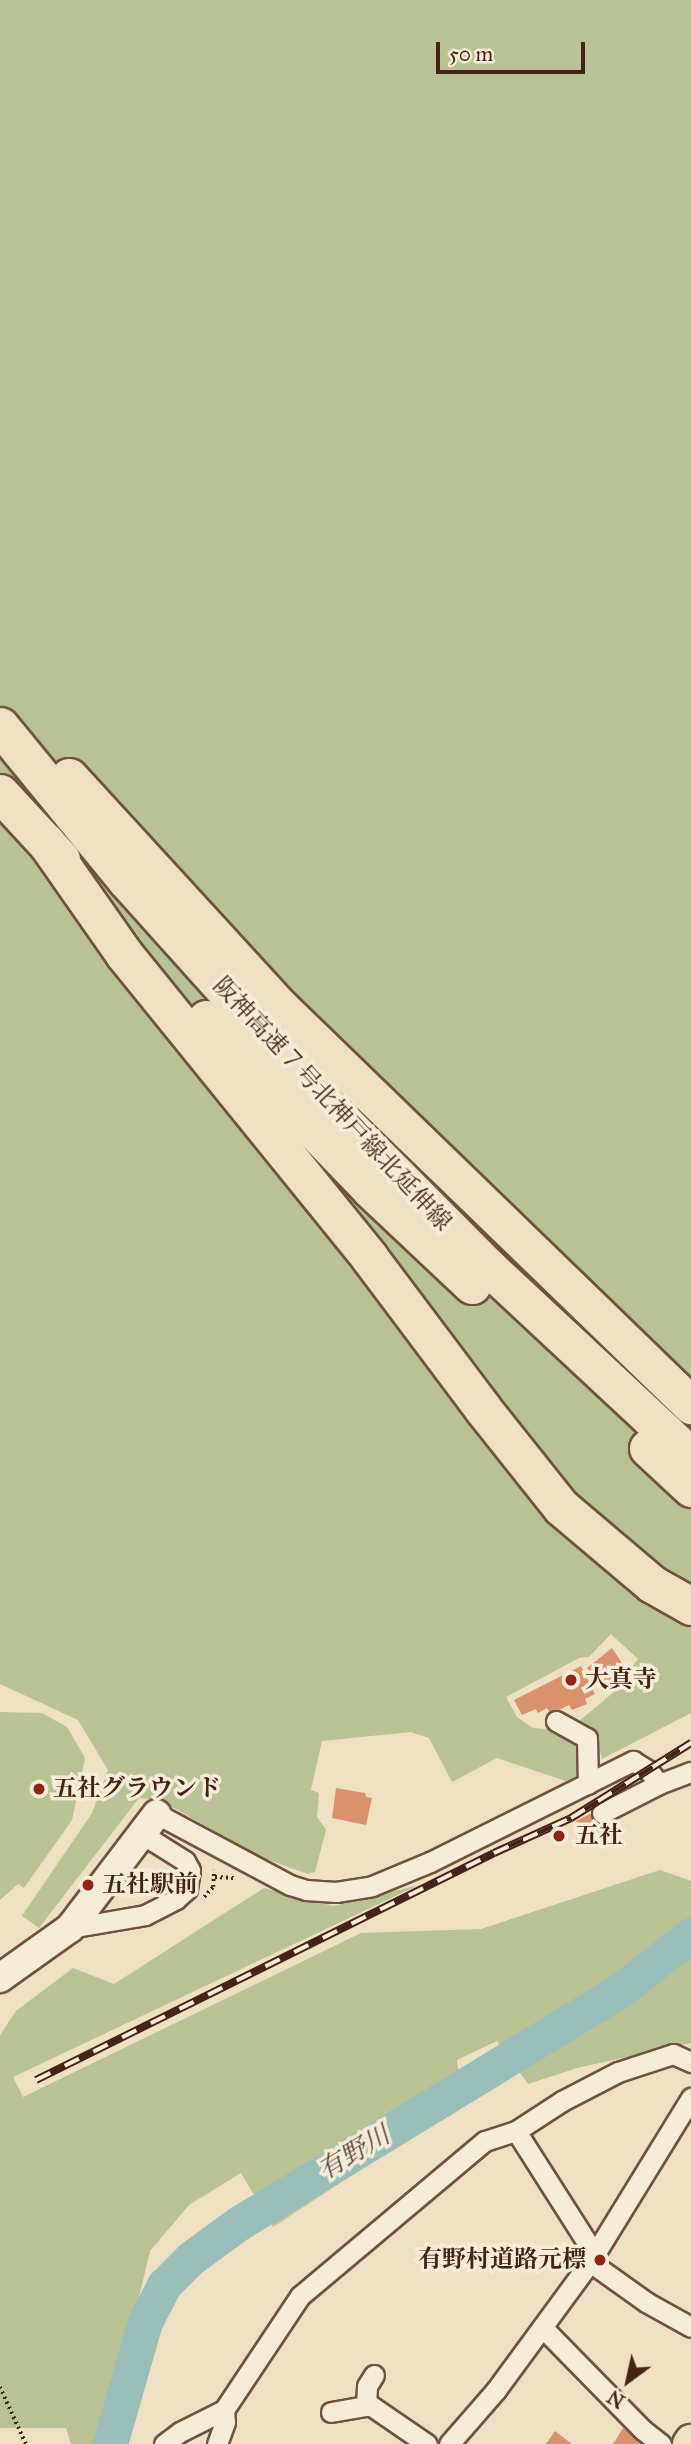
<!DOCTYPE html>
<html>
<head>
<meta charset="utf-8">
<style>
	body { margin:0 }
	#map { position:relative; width:691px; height:2444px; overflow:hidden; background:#eee0c3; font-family:"IM FELL Great Primer","Noto Serif JP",serif }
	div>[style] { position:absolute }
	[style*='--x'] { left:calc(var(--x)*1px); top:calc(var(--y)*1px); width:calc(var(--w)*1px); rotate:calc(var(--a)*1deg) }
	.green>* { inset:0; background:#b8c294 }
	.river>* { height:35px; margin:-17.5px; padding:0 17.5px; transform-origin:17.5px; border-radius:17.5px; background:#99bdb7 }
	.building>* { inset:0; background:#d9926c }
	.path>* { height:3.5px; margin-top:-1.75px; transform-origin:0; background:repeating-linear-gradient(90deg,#432416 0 2px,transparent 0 5.5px) }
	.roads { filter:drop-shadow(2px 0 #6e5341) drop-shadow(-2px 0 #6e5341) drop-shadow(0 2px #6e5341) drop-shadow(0 -2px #6e5341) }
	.street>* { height:19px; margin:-9.5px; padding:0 9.5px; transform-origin:9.5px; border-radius:9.5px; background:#f4ebd8 }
	.secondary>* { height:28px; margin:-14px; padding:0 14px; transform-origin:14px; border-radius:14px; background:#f4ebd8 }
	.primary>* { height:32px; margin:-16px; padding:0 16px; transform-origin:16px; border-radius:16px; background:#eee0c3 }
	.highway>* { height:37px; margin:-18.5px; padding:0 18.5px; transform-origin:18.5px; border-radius:18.5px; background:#eee0c3 }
	.rail>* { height:8px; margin-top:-4px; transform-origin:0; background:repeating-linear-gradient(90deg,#f4ebd8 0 16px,#432416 0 32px); box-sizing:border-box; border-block:2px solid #432416 }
	.dots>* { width:19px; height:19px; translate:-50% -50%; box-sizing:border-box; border:4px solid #f4ebd8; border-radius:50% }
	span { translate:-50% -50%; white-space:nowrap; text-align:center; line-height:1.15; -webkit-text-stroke:7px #f4ebd8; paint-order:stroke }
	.street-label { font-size:24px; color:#432416 }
	.poi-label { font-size:24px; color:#432416; font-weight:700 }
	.left { translate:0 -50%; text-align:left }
	.right { translate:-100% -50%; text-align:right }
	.water-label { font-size:26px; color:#584a3e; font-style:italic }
	.north { position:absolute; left:593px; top:2346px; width:70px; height:70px; -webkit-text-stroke:5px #f4ebd8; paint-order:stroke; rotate:213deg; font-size:19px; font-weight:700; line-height:28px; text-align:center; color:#432416 }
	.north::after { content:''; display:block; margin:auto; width:24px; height:32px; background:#432416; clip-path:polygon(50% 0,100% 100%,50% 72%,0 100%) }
	.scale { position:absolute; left:436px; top:42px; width:149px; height:32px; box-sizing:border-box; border:4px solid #432416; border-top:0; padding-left:9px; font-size:21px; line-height:24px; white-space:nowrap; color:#432416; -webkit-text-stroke:5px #f4ebd8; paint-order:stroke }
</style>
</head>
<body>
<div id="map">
	<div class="green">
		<i style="clip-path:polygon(0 0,691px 0,691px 1713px,602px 1759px,596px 1737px,578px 1722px,614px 1692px,638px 1659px,611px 1634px,589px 1657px,579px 1658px,506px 1697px,517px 1717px,533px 1728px,557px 1730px,577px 1742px,580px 1774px,566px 1781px,497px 1758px,452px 1782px,429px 1738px,411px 1732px,322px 1741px,311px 1790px,319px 1793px,317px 1817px,326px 1830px,315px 1872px,308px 1874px,258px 1856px,160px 1800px,139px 1798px,39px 1928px,22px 1916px,92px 1813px,108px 1770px,78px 1720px,0 1684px)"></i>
		<i style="clip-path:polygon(0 1712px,42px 1713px,67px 1727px,85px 1758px,72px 1820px,24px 1888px,18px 1884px,0 1900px)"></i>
		<i style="clip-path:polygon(660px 1870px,691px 1881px,691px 2043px,577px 2068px,528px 2084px,497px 2041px,457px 2060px,462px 2103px,273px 2227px,241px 2173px,189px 2205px,150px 2251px,131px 2331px,141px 2377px,122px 2444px,71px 2444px,66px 2428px,0 2428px,0 2035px,16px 2011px,73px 1968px,114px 1984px,264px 1888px,333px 1906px,419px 1885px,13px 2077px,23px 2097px,361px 1933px,481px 1929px)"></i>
	</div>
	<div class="river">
		<i style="--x:110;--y:2444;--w:127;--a:-74"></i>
		<i style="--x:145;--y:2322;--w:42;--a:-62.8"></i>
		<i style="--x:164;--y:2285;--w:38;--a:-45"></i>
		<i style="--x:191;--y:2258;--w:59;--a:-36.1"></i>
		<i style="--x:239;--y:2223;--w:444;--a:-31.4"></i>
		<i style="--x:618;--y:1992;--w:93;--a:-38"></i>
	</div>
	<div class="building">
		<i style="clip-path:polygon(612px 1648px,622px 1663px,613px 1669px,617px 1676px,603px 1687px,587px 1668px)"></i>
		<i style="clip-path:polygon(581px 1666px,595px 1694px,585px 1699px,587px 1704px,572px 1710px,569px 1705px,551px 1714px,547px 1708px,538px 1713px,536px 1709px,522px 1715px,514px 1700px)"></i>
		<i style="clip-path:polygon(336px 1788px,365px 1793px,366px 1797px,372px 1798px,366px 1825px,332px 1818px)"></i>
		<i style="clip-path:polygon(600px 1809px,610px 1828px,585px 1839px,576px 1821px)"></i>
		<i style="clip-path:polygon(623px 2428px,641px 2440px,638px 2444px,613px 2444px)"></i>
		<i style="clip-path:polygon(555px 2431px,572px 2444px,546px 2444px)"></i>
	</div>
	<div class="path">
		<i style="--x:215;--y:1877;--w:20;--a:3"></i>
		<i style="--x:204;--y:1897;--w:13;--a:-48"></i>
		<i style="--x:213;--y:1887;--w:17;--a:-87"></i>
		<i style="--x:0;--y:2387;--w:63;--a:65.5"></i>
	</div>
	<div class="roads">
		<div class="street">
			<i style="--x:556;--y:1721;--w:35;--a:29"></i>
			<i style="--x:587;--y:1738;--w:46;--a:88.8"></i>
			<i style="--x:602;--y:1813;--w:64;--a:-27"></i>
			<i style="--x:157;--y:1814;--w:151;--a:28.1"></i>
			<i style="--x:290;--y:1885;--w:17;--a:17"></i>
			<i style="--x:306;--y:1890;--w:30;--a:4"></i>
			<i style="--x:336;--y:1892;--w:36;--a:-9"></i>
			<i style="--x:372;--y:1886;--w:63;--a:-22.5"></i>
			<i style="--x:430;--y:1862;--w:227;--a:-26.5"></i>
			<i style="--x:633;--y:1761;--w:19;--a:32"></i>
			<i style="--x:649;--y:1771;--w:16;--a:52"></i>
			<i style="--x:659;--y:1784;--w:34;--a:-21"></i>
			<i style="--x:70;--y:1928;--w:76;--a:-9.8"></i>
			<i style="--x:145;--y:1915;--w:35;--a:-27"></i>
			<i style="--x:176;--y:1899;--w:15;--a:-42"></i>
			<i style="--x:187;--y:1889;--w:19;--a:-81"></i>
			<i style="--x:190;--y:1870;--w:10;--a:-119"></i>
			<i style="--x:185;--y:1861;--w:51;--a:-147.9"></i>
			<i style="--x:516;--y:2131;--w:138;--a:57.5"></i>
			<i style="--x:590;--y:2247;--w:8;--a:30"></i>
			<i style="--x:590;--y:2262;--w:69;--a:35.5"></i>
			<i style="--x:646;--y:2302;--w:51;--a:29.1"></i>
			<i style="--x:543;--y:2328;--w:143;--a:45.6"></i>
			<i style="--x:643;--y:2430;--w:23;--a:38"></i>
			<i style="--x:366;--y:2406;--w:20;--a:-87"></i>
			<i style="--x:367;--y:2386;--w:13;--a:-58"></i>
			<i style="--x:331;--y:2412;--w:40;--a:-10"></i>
			<i style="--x:370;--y:2405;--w:69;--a:34.4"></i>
			<i style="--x:164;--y:2444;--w:20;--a:-37"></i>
			<i style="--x:180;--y:2432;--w:49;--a:-26.6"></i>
			<i style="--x:224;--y:2410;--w:137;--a:-56.3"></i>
			<i style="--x:300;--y:2296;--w:241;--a:-40"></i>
			<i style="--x:485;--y:2141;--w:33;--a:-18"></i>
			<i style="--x:516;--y:2131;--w:55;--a:-33.1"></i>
			<i style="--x:562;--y:2101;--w:63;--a:-27.4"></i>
			<i style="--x:618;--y:2072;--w:58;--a:-18.1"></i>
			<i style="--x:673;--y:2054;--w:20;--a:24"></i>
			<i style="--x:217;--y:2444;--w:23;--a:-70"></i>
			<i style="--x:225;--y:2422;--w:12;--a:-95"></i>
			<i style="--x:449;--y:2444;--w:72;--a:-49"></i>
			<i style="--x:496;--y:2390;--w:159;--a:-53.7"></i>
			<i style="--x:590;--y:2262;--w:193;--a:-58.4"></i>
		</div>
		<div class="secondary">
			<i style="--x:0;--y:1978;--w:86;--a:-35.5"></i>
			<i style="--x:70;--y:1928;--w:143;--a:-52.7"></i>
		</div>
		<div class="primary">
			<i style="--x:689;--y:2444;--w:4;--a:-56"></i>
		</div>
		<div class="highway">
			<i style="--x:0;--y:726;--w:199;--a:50.7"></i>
			<i style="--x:126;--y:880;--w:312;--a:48.1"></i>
			<i style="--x:334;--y:1112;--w:217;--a:45.2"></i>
			<i style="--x:487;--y:1266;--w:279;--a:43"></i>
			<i style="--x:69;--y:777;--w:314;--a:47.5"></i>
			<i style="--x:281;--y:1008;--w:571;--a:44.08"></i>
			<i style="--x:0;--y:793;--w:90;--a:47.3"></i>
			<i style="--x:45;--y:841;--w:138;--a:55"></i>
			<i style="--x:124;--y:954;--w:390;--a:51"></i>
			<i style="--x:369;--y:1257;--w:190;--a:53.1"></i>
			<i style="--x:483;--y:1409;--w:125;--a:51.5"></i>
			<i style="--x:561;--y:1507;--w:119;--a:40.2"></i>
			<i style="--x:652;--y:1584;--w:45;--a:29.4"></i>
			<i style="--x:206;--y:1019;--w:236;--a:46"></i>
			<i style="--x:370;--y:1189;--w:140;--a:43.3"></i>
			<i style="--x:648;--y:1448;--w:59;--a:42.9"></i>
		</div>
	</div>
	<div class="rail">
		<i style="--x:36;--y:2080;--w:511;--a:-26.36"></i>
		<i style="--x:494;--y:1853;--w:85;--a:-24.4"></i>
		<i style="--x:571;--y:1818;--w:142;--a:-32"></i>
	</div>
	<div class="dots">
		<i style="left:571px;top:1680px;background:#8f2418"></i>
		<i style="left:39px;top:1789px;background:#8f2418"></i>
		<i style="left:559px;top:1836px;background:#8f2418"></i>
		<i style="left:88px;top:1885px;background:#8f2418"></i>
		<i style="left:600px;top:2260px;background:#8f2418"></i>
	</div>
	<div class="street-label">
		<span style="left:332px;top:1104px;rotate:47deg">阪神高速７号北神戸線北延伸線</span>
	</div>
	<div class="poi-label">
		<span class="left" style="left:585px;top:1680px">大真寺</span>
		<span class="left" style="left:53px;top:1789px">五社グラウンド</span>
		<span class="left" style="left:575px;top:1836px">五社</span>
		<span class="left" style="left:102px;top:1885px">五社駅前</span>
		<span class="right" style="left:586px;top:2260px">有野村道路元標</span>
	</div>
	<div class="water-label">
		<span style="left:354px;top:2153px;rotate:-31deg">有野川</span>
	</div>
	<div class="north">N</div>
	<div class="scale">50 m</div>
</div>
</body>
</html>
